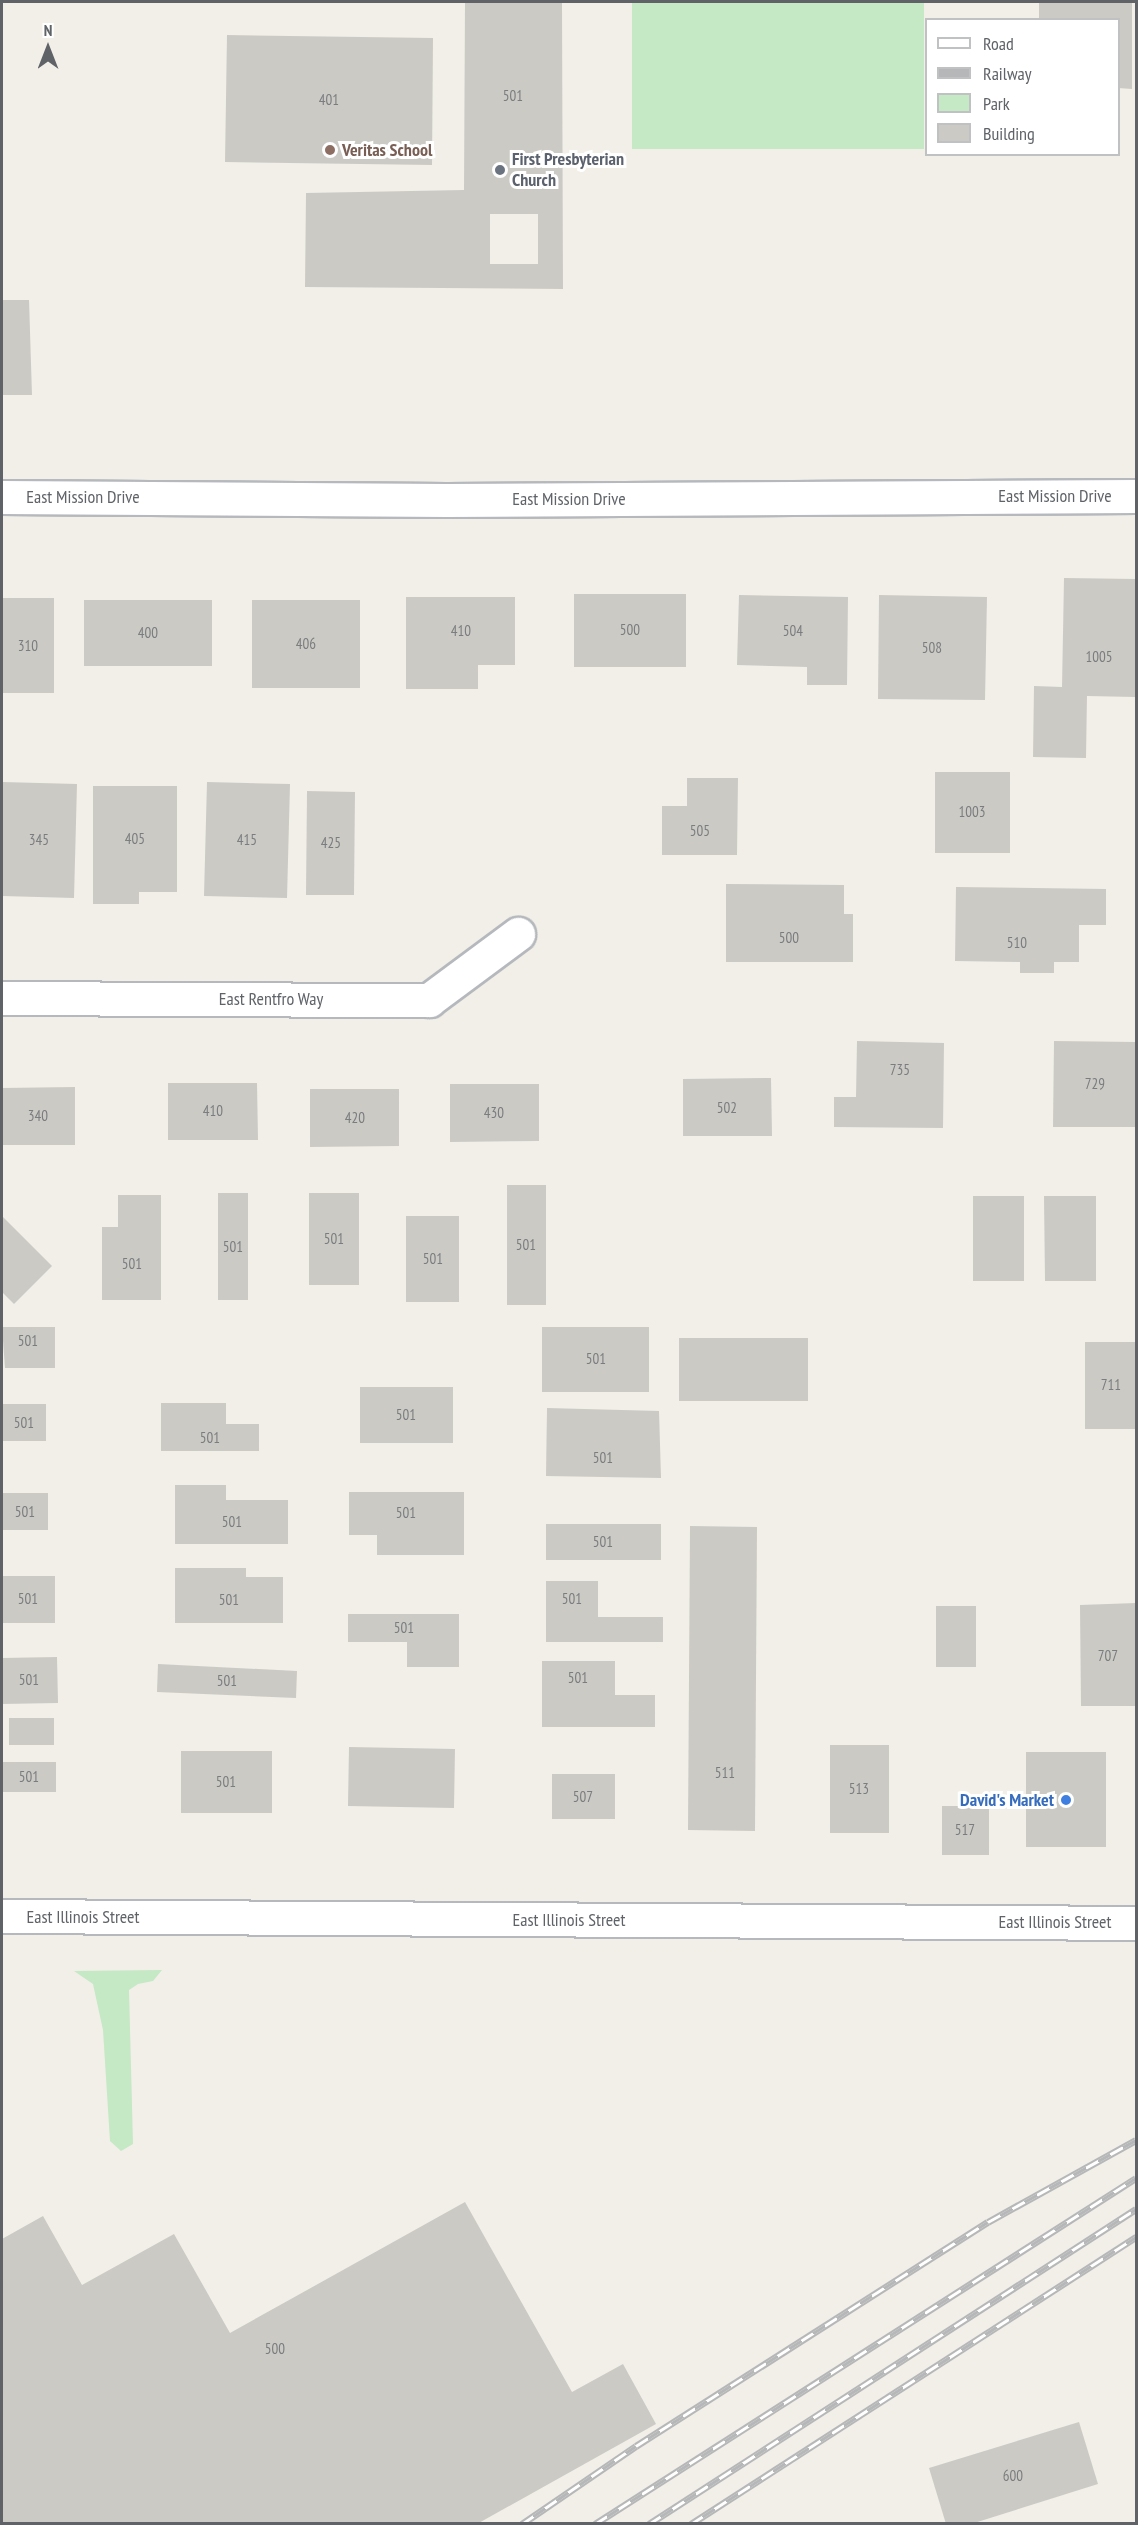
<!DOCTYPE html>
<html>
<head>
<meta charset="utf-8">
<style>
	body { margin:0 }
	#map { position:relative; width:1138px; height:2525px; overflow:hidden; background:#f1efe8; font-family:"PT Sans Narrow",sans-serif }
	div>[style] { position:absolute }
	[style*='--x'] { left:calc(var(--x)*1px); top:calc(var(--y)*1px); width:calc(var(--w)*1px); rotate:calc(var(--a)*1deg) }
	.green>* { inset:0; background:#c5e8c5 }
	.building>* { inset:0; background:#cccac5 }
	.roads { filter:drop-shadow(2px 0 #b5b8bc) drop-shadow(-2px 0 #b5b8bc) drop-shadow(0 2px #b5b8bc) drop-shadow(0 -2px #b5b8bc) }
	.minor>* { height:33px; margin:-16.5px; padding:0 16.5px; transform-origin:16.5px; border-radius:16.5px; background:#fff }
	.tertiary>* { height:33px; margin:-16.5px; padding:0 16.5px; transform-origin:16.5px; border-radius:16.5px; background:#fff }
	.rail>* { height:7px; margin-top:-3.5px; transform-origin:0; background:repeating-linear-gradient(90deg,#fff 0 14px,#b6b7b8 0 28px); box-sizing:border-box; border-block:2px solid #b6b7b8 }
	.dots>* { width:16px; height:16px; translate:-50% -50%; box-sizing:border-box; border:3px solid #fff; border-radius:50% }
	span { translate:-50% -50%; white-space:nowrap; text-align:center; line-height:1.15; -webkit-text-stroke:6px #fff; paint-order:stroke }
	.number-label { font-size:15px; color:#7a7d7f }
	.number-label span { -webkit-text-stroke-width:0 }
	.education-label { font-size:18px; color:#785e54; font-weight:700 }
	.left { translate:0 -50%; text-align:left }
	.worship-label { font-size:18px; color:#5b616d; font-weight:700 }
	.street-label { font-size:18px; color:#5f6368 }
	.shop-label { font-size:18px; color:#366cbe; font-weight:700 }
	.right { translate:-100% -50%; text-align:right }
	.frame { position:absolute; inset:0; border:3px solid #5f6368; pointer-events:none }
	.legend { position:absolute; left:925px; top:18px; width:195px; height:138px; box-sizing:border-box; background:#fff; border:2px solid #bfc1c3; margin:0; padding:8px 10px; list-style:none; font-size:18px; color:#5f6368 }
	.legend li { display:flex; align-items:center; gap:12px; height:30px }
	.legend b { width:30px; border:2px solid #bfc1c3 }
	.north { position:absolute; left:18px; top:18px; width:60px; height:60px; -webkit-text-stroke:4px #fff; paint-order:stroke; rotate:0deg; font-size:16px; font-weight:700; line-height:24px; text-align:center; color:#5f6368 }
	.north::after { content:''; display:block; margin:auto; width:21px; height:27px; background:#5f6368; clip-path:polygon(50% 0,100% 100%,50% 72%,0 100%) }
</style>
</head>
<body>
<div id="map">
	<div class="green">
		<i style="clip-path:polygon(632px 2px,924px 2px,924px 149px,632px 149px)"></i>
		<i style="clip-path:polygon(162px 1970px,153px 1981px,138px 1984px,129px 1990px,133px 2144px,121px 2151px,110px 2141px,103px 2030px,93px 1984px,74px 1971px)"></i>
	</div>
	<div class="building">
		<i style="clip-path:polygon(evenodd,465px 2px,562px 2px,563px 289px,305px 287px,306px 193px,464px 190px,465px 2px,490px 214px,538px 214px,538px 264px,490px 264px,490px 214px)"></i>
		<i style="clip-path:polygon(1039px 2px,1132px 2px,1132px 89px,1118px 88px,1118px 20px,1039px 20px)"></i>
		<i style="clip-path:polygon(227px 35px,433px 38px,432px 165px,225px 162px)"></i>
		<i style="clip-path:polygon(2px 300px,29px 300px,32px 395px,2px 395px)"></i>
		<i style="clip-path:polygon(1064px 578px,1136px 579px,1135px 697px,1087px 696px,1086px 758px,1033px 757px,1034px 686px,1062px 687px)"></i>
		<i style="clip-path:polygon(574px 594px,686px 594px,686px 667px,574px 667px)"></i>
		<i style="clip-path:polygon(739px 595px,848px 597px,847px 685px,807px 685px,807px 667px,737px 665px)"></i>
		<i style="clip-path:polygon(879px 595px,987px 597px,985px 700px,878px 699px)"></i>
		<i style="clip-path:polygon(406px 597px,515px 597px,515px 665px,478px 665px,478px 689px,406px 689px)"></i>
		<i style="clip-path:polygon(2px 598px,54px 598px,54px 693px,2px 693px)"></i>
		<i style="clip-path:polygon(84px 600px,212px 600px,212px 666px,84px 666px)"></i>
		<i style="clip-path:polygon(252px 600px,360px 600px,360px 688px,252px 688px)"></i>
		<i style="clip-path:polygon(935px 772px,1010px 772px,1010px 853px,935px 853px)"></i>
		<i style="clip-path:polygon(687px 778px,738px 778px,737px 855px,662px 855px,662px 806px,687px 806px)"></i>
		<i style="clip-path:polygon(2px 782px,77px 784px,74px 898px,2px 896px)"></i>
		<i style="clip-path:polygon(207px 782px,290px 784px,287px 898px,204px 896px)"></i>
		<i style="clip-path:polygon(93px 786px,177px 786px,177px 892px,139px 892px,139px 904px,93px 904px)"></i>
		<i style="clip-path:polygon(307px 791px,355px 792px,354px 895px,306px 895px)"></i>
		<i style="clip-path:polygon(726px 884px,844px 885px,844px 914px,853px 914px,853px 962px,726px 962px)"></i>
		<i style="clip-path:polygon(956px 887px,1106px 889px,1106px 925px,1079px 925px,1079px 962px,1054px 962px,1054px 973px,1020px 973px,1020px 962px,955px 961px)"></i>
		<i style="clip-path:polygon(857px 1041px,944px 1043px,943px 1128px,834px 1127px,834px 1097px,856px 1097px)"></i>
		<i style="clip-path:polygon(1054px 1041px,1136px 1042px,1136px 1127px,1053px 1127px)"></i>
		<i style="clip-path:polygon(771px 1078px,772px 1136px,683px 1136px,683px 1079px)"></i>
		<i style="clip-path:polygon(168px 1083px,257px 1083px,258px 1140px,168px 1140px)"></i>
		<i style="clip-path:polygon(450px 1084px,539px 1084px,539px 1141px,450px 1142px)"></i>
		<i style="clip-path:polygon(75px 1087px,75px 1145px,2px 1145px,2px 1088px)"></i>
		<i style="clip-path:polygon(310px 1089px,399px 1089px,399px 1146px,310px 1147px)"></i>
		<i style="clip-path:polygon(507px 1185px,546px 1185px,546px 1305px,507px 1305px)"></i>
		<i style="clip-path:polygon(218px 1193px,248px 1193px,248px 1300px,218px 1300px)"></i>
		<i style="clip-path:polygon(309px 1193px,359px 1193px,359px 1285px,309px 1285px)"></i>
		<i style="clip-path:polygon(118px 1195px,161px 1195px,161px 1300px,102px 1300px,102px 1227px,118px 1227px)"></i>
		<i style="clip-path:polygon(973px 1196px,1024px 1196px,1024px 1281px,973px 1281px)"></i>
		<i style="clip-path:polygon(1044px 1196px,1096px 1196px,1096px 1281px,1045px 1281px)"></i>
		<i style="clip-path:polygon(2px 1216px,52px 1266px,14px 1304px,2px 1292px)"></i>
		<i style="clip-path:polygon(406px 1216px,459px 1216px,459px 1302px,406px 1302px)"></i>
		<i style="clip-path:polygon(2px 1327px,55px 1327px,55px 1368px,5px 1368px)"></i>
		<i style="clip-path:polygon(542px 1327px,649px 1327px,649px 1392px,542px 1392px)"></i>
		<i style="clip-path:polygon(679px 1338px,808px 1338px,808px 1401px,679px 1401px)"></i>
		<i style="clip-path:polygon(1085px 1342px,1136px 1342px,1136px 1429px,1085px 1429px)"></i>
		<i style="clip-path:polygon(360px 1387px,453px 1387px,453px 1443px,360px 1443px)"></i>
		<i style="clip-path:polygon(161px 1403px,226px 1403px,226px 1424px,259px 1424px,259px 1451px,161px 1451px)"></i>
		<i style="clip-path:polygon(2px 1404px,46px 1404px,46px 1441px,2px 1441px)"></i>
		<i style="clip-path:polygon(547px 1408px,659px 1411px,661px 1478px,546px 1476px)"></i>
		<i style="clip-path:polygon(175px 1485px,226px 1485px,226px 1500px,288px 1500px,288px 1544px,175px 1544px)"></i>
		<i style="clip-path:polygon(349px 1492px,464px 1492px,464px 1555px,377px 1555px,377px 1535px,349px 1535px)"></i>
		<i style="clip-path:polygon(2px 1493px,48px 1493px,48px 1530px,2px 1530px)"></i>
		<i style="clip-path:polygon(546px 1524px,661px 1524px,661px 1560px,546px 1560px)"></i>
		<i style="clip-path:polygon(690px 1526px,757px 1527px,755px 1831px,688px 1830px)"></i>
		<i style="clip-path:polygon(175px 1568px,246px 1568px,246px 1577px,283px 1577px,283px 1623px,175px 1623px)"></i>
		<i style="clip-path:polygon(2px 1576px,55px 1576px,55px 1623px,2px 1623px)"></i>
		<i style="clip-path:polygon(546px 1581px,598px 1581px,598px 1617px,663px 1617px,663px 1642px,546px 1642px)"></i>
		<i style="clip-path:polygon(1136px 1603px,1136px 1706px,1081px 1706px,1080px 1605px)"></i>
		<i style="clip-path:polygon(936px 1606px,976px 1606px,976px 1667px,936px 1667px)"></i>
		<i style="clip-path:polygon(348px 1614px,459px 1614px,459px 1667px,407px 1667px,407px 1642px,348px 1642px)"></i>
		<i style="clip-path:polygon(57px 1657px,58px 1703px,2px 1704px,2px 1658px)"></i>
		<i style="clip-path:polygon(542px 1661px,615px 1661px,615px 1695px,655px 1695px,655px 1727px,542px 1727px)"></i>
		<i style="clip-path:polygon(158px 1664px,297px 1671px,296px 1698px,157px 1692px)"></i>
		<i style="clip-path:polygon(9px 1718px,54px 1718px,54px 1745px,9px 1745px)"></i>
		<i style="clip-path:polygon(830px 1745px,889px 1745px,889px 1833px,830px 1833px)"></i>
		<i style="clip-path:polygon(349px 1747px,455px 1749px,454px 1808px,348px 1806px)"></i>
		<i style="clip-path:polygon(181px 1751px,272px 1751px,272px 1813px,181px 1813px)"></i>
		<i style="clip-path:polygon(1026px 1752px,1106px 1752px,1106px 1847px,1026px 1847px)"></i>
		<i style="clip-path:polygon(2px 1762px,56px 1762px,56px 1792px,2px 1792px)"></i>
		<i style="clip-path:polygon(552px 1774px,615px 1774px,615px 1819px,552px 1819px)"></i>
		<i style="clip-path:polygon(942px 1806px,989px 1806px,989px 1855px,942px 1855px)"></i>
		<i style="clip-path:polygon(465px 2202px,572px 2392px,623px 2364px,656px 2424px,477px 2524px,2px 2524px,2px 2239px,43px 2216px,82px 2285px,174px 2234px,230px 2333px)"></i>
		<i style="clip-path:polygon(1079px 2422px,1098px 2484px,971px 2524px,946px 2524px,929px 2468px)"></i>
	</div>
	<div class="roads">
		<div class="minor">
			<i style="--x:2;--y:497;--w:444;--a:0.4"></i>
			<i style="--x:446;--y:500;--w:690;--a:-0.33"></i>
			<i style="--x:2;--y:998;--w:427;--a:0.3"></i>
			<i style="--x:429;--y:1000;--w:111;--a:-36.6"></i>
		</div>
		<div class="tertiary">
			<i style="--x:2;--y:1916;--w:1134;--a:0.35"></i>
		</div>
	</div>
	<div class="rail">
		<i style="--x:522;--y:2524;--w:138;--a:-34.4"></i>
		<i style="--x:636;--y:2446;--w:417;--a:-32.5"></i>
		<i style="--x:988;--y:2222;--w:169;--a:-29"></i>
		<i style="--x:595;--y:2524;--w:642;--a:-32.6"></i>
		<i style="--x:649;--y:2524;--w:580;--a:-32.9"></i>
		<i style="--x:691;--y:2524;--w:530;--a:-32.82"></i>
	</div>
	<div class="dots">
		<i style="left:330px;top:150px;background:#8d6e63"></i>
		<i style="left:500px;top:170px;background:#6b7280"></i>
		<i style="left:1066px;top:1800px;background:#3f7fe0"></i>
	</div>
	<div class="number-label">
		<span style="left:513px;top:96px">501</span>
		<span style="left:329px;top:100px">401</span>
		<span style="left:630px;top:630px">500</span>
		<span style="left:461px;top:631px">410</span>
		<span style="left:793px;top:631px">504</span>
		<span style="left:148px;top:633px">400</span>
		<span style="left:306px;top:644px">406</span>
		<span style="left:28px;top:646px">310</span>
		<span style="left:932px;top:648px">508</span>
		<span style="left:1099px;top:657px">1005</span>
		<span style="left:972px;top:812px">1003</span>
		<span style="left:700px;top:831px">505</span>
		<span style="left:135px;top:839px">405</span>
		<span style="left:39px;top:840px">345</span>
		<span style="left:247px;top:840px">415</span>
		<span style="left:331px;top:843px">425</span>
		<span style="left:789px;top:938px">500</span>
		<span style="left:1017px;top:943px">510</span>
		<span style="left:900px;top:1070px">735</span>
		<span style="left:1095px;top:1084px">729</span>
		<span style="left:727px;top:1108px">502</span>
		<span style="left:213px;top:1111px">410</span>
		<span style="left:494px;top:1113px">430</span>
		<span style="left:38px;top:1116px">340</span>
		<span style="left:355px;top:1118px">420</span>
		<span style="left:334px;top:1239px">501</span>
		<span style="left:526px;top:1245px">501</span>
		<span style="left:233px;top:1247px">501</span>
		<span style="left:433px;top:1259px">501</span>
		<span style="left:132px;top:1264px">501</span>
		<span style="left:28px;top:1341px">501</span>
		<span style="left:596px;top:1359px">501</span>
		<span style="left:1111px;top:1385px">711</span>
		<span style="left:406px;top:1415px">501</span>
		<span style="left:24px;top:1423px">501</span>
		<span style="left:210px;top:1438px">501</span>
		<span style="left:603px;top:1458px">501</span>
		<span style="left:25px;top:1512px">501</span>
		<span style="left:406px;top:1513px">501</span>
		<span style="left:232px;top:1522px">501</span>
		<span style="left:603px;top:1542px">501</span>
		<span style="left:28px;top:1599px">501</span>
		<span style="left:572px;top:1599px">501</span>
		<span style="left:229px;top:1600px">501</span>
		<span style="left:404px;top:1628px">501</span>
		<span style="left:1108px;top:1656px">707</span>
		<span style="left:578px;top:1678px">501</span>
		<span style="left:29px;top:1680px">501</span>
		<span style="left:227px;top:1681px">501</span>
		<span style="left:725px;top:1773px">511</span>
		<span style="left:29px;top:1777px">501</span>
		<span style="left:226px;top:1782px">501</span>
		<span style="left:859px;top:1789px">513</span>
		<span style="left:583px;top:1797px">507</span>
		<span style="left:965px;top:1830px">517</span>
		<span style="left:275px;top:2349px">500</span>
		<span style="left:1013px;top:2476px">600</span>
	</div>
	<div class="education-label">
		<span class="left" style="left:342px;top:150px">Veritas School</span>
	</div>
	<div class="worship-label">
		<span class="left" style="left:512px;top:170px">First Presbyterian<br>Church</span>
	</div>
	<div class="street-label">
		<span style="left:1055px;top:496px">East Mission Drive</span>
		<span style="left:83px;top:497px">East Mission Drive</span>
		<span style="left:569px;top:499px">East Mission Drive</span>
		<span style="left:271px;top:999px">East Rentfro Way</span>
		<span style="left:83px;top:1917px">East Illinois Street</span>
		<span style="left:569px;top:1920px">East Illinois Street</span>
		<span style="left:1055px;top:1922px">East Illinois Street</span>
	</div>
	<div class="shop-label">
		<span class="right" style="left:1054px;top:1800px">David's Market</span>
	</div>
	<div class="frame"></div>
	<ul class="legend">
	<li><b style="height:8px;background:#fff"></b>Road</li>
	<li><b style="height:8px;background:#b6b7b8"></b>Railway</li>
	<li><b style="height:16px;background:#c5e8c5"></b>Park</li>
	<li><b style="height:16px;background:#cccac5"></b>Building</li>
	</ul>
	<div class="north">N</div>
</div>
</body>
</html>
